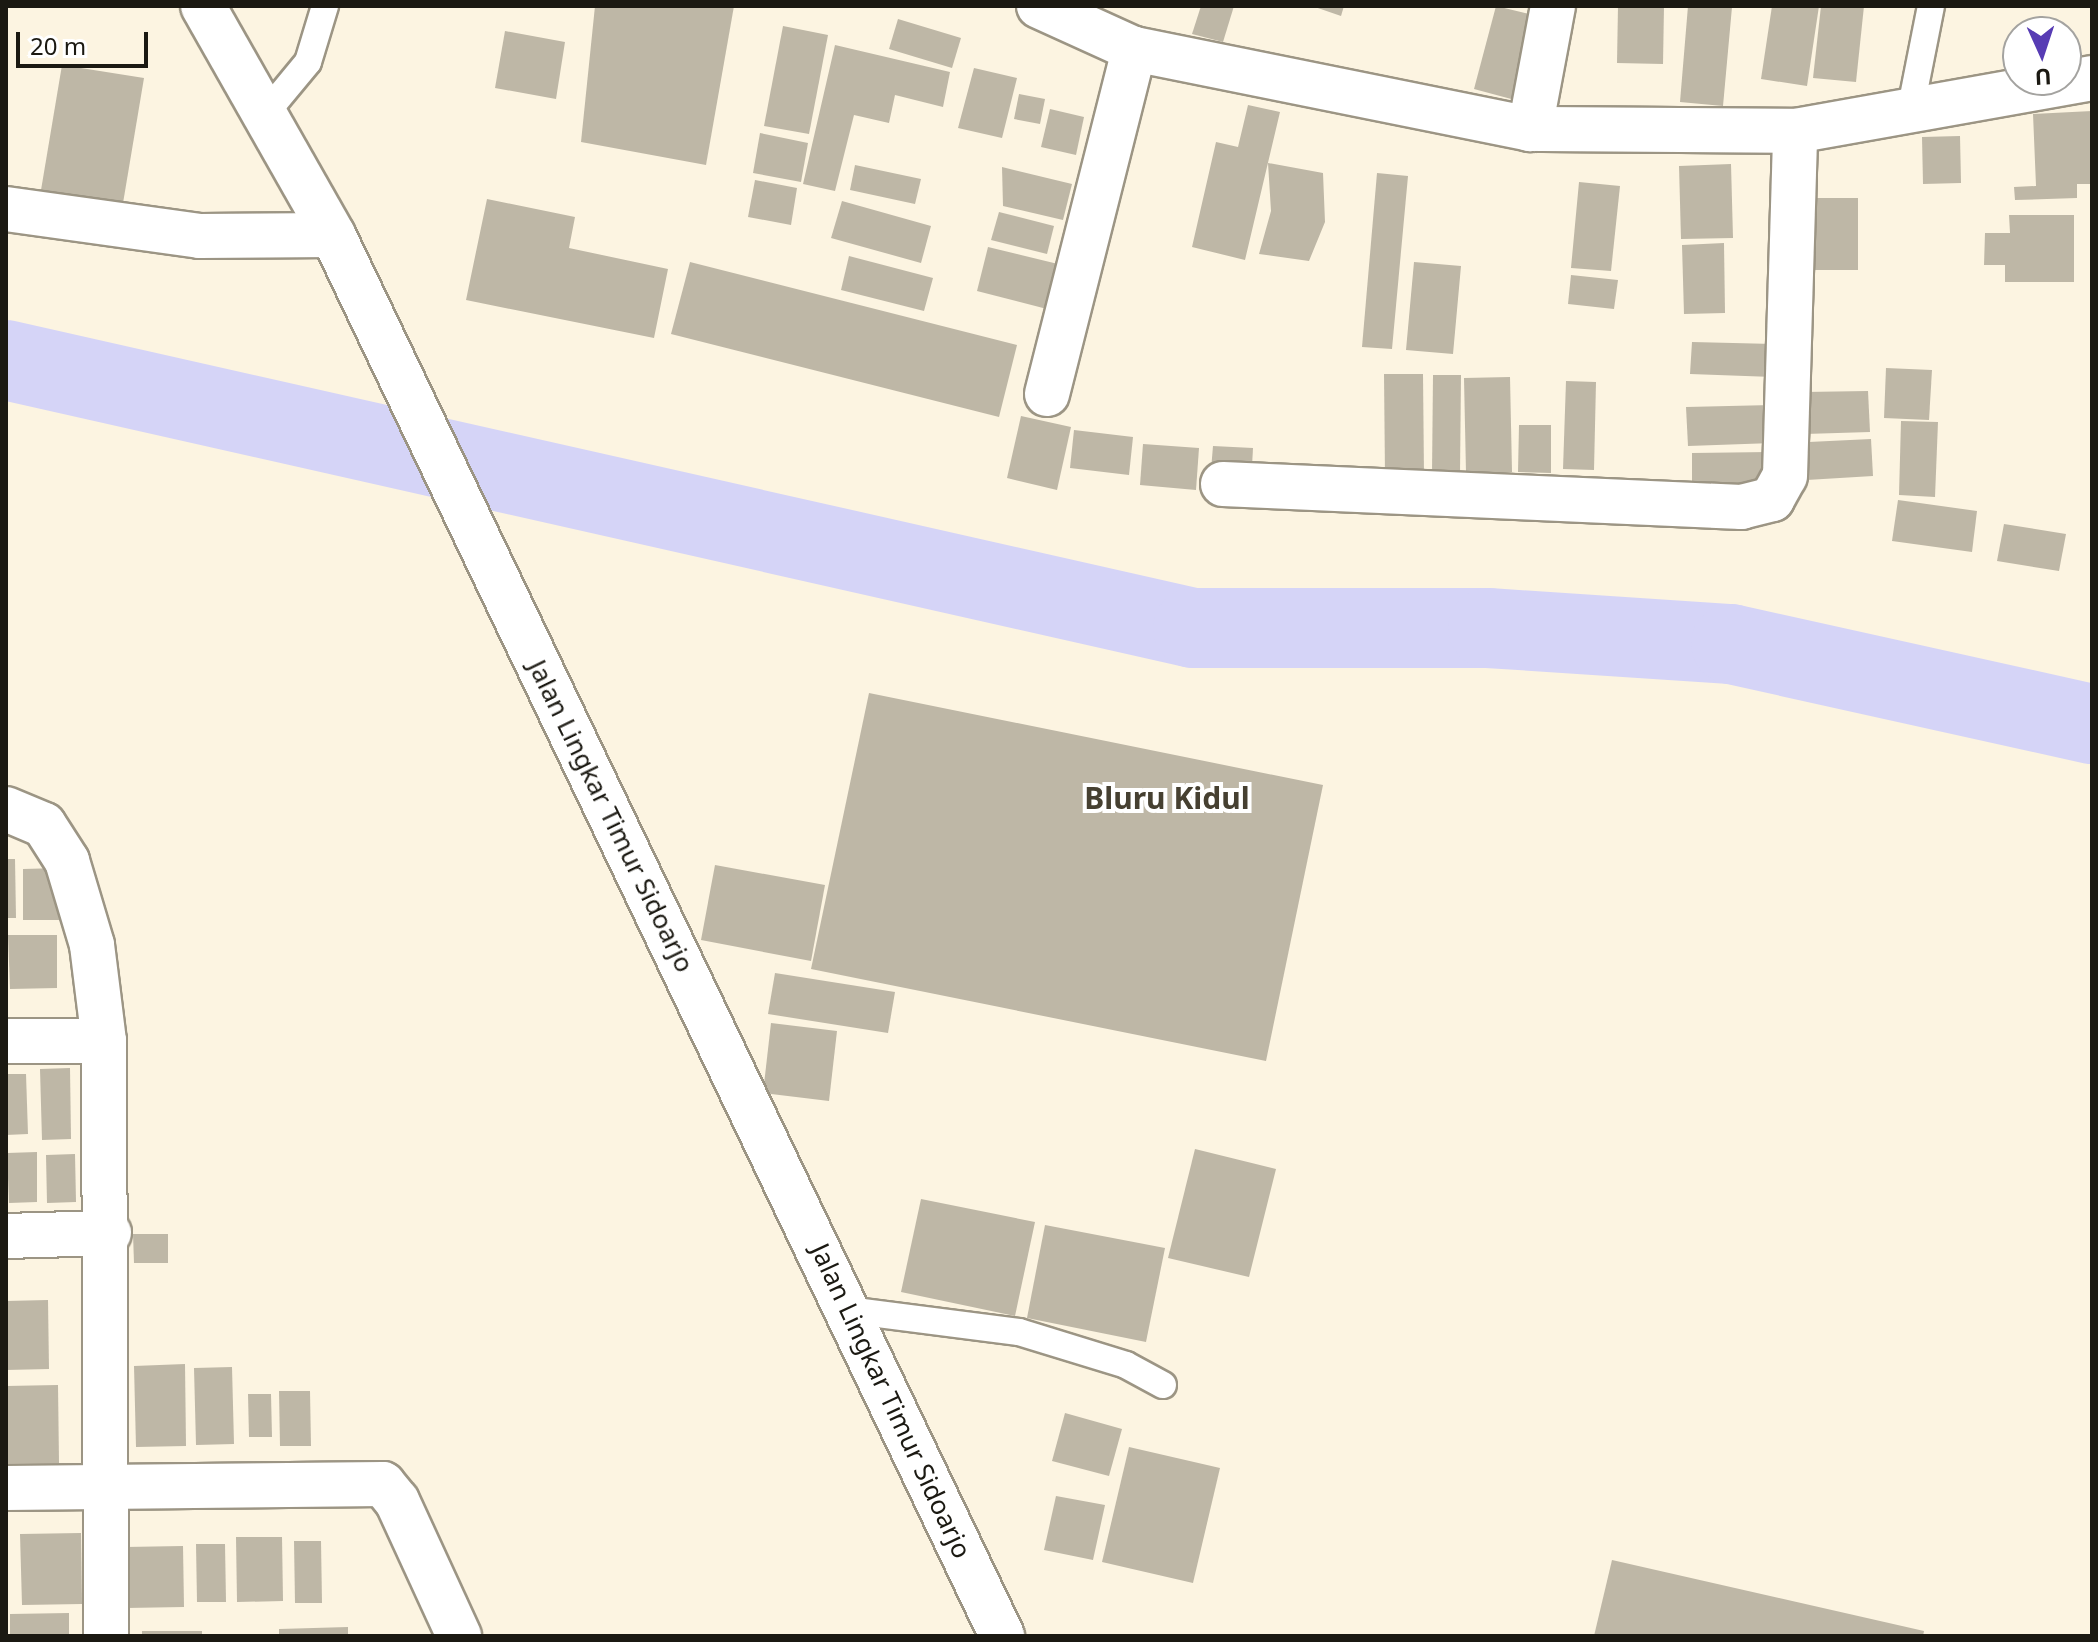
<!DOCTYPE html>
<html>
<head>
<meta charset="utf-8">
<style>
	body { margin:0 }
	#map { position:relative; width:2098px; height:1642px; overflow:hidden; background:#fcf4e1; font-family:"Noto Sans",sans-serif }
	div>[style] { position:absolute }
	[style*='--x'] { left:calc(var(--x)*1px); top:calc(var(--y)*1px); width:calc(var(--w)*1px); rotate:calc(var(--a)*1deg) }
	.river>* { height:80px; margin:-40px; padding:0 40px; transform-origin:40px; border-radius:40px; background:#d5d4f7 }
	.building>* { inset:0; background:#beb7a6 }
	.roads { filter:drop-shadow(2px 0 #9c9584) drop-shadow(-2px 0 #9c9584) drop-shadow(0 2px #9c9584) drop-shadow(0 -2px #9c9584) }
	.lane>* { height:26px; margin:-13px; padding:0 13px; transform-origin:13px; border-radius:13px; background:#fff }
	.street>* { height:44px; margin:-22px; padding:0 22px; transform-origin:22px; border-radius:22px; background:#fff }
	.secondary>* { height:44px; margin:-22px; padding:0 22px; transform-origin:22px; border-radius:22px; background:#fff }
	span { translate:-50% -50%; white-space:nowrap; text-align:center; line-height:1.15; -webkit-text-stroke:8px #fff; paint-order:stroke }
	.street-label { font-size:26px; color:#1b1912 }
	.quarter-label { font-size:30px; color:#464031; font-weight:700 }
	.frame { position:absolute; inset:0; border:8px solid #1b1912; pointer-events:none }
	.north { position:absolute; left:2002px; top:16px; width:80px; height:80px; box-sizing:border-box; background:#fff; border:2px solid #a4a3a0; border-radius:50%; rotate:177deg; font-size:22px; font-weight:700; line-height:32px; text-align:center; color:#1b1912 }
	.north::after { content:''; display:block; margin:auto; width:28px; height:36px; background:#573cb4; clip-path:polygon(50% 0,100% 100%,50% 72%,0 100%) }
	.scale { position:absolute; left:16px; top:32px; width:132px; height:36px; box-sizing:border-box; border:4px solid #1b1912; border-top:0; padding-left:10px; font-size:24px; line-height:28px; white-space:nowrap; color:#1b1912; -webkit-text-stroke:6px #fff; paint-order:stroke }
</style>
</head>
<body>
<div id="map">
	<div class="river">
		<i style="--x:6;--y:360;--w:1217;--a:12.72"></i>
		<i style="--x:1193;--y:628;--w:295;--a:0"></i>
		<i style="--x:1488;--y:628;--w:244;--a:3.8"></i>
		<i style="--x:1731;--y:644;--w:370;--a:12.5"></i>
	</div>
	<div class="building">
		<i style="clip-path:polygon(595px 6px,734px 6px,706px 165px,581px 142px)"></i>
		<i style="clip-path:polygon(1201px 6px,1234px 6px,1223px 42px,1192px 34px)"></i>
		<i style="clip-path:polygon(1312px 6px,1344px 6px,1341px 16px)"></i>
		<i style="clip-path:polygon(1496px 6px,1538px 16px,1515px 100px,1474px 89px)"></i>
		<i style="clip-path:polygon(1618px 6px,1664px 6px,1663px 64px,1617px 63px)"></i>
		<i style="clip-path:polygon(1688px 6px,1732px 7px,1723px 106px,1680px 102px)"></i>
		<i style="clip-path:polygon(1772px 6px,1819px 6px,1807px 86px,1761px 79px)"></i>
		<i style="clip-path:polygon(1821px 6px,1864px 6px,1856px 82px,1813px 78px)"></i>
		<i style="clip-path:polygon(898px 19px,961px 38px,952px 68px,889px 49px)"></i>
		<i style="clip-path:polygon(783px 26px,828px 35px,809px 134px,764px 126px)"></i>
		<i style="clip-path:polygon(505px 31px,565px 42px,556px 99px,495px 88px)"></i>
		<i style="clip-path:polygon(835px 45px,950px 72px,943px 107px,895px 95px,889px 123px,854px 115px,835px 191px,803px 184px)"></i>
		<i style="clip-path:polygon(62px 65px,144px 78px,120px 221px,38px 208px)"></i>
		<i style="clip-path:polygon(974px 68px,1017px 78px,1002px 138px,958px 128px)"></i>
		<i style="clip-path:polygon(1019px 94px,1045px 99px,1040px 124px,1014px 119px)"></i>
		<i style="clip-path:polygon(1248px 105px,1280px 112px,1245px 260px,1192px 247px,1216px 142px,1238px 147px)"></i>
		<i style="clip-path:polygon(1050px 109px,1084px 117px,1076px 155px,1041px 147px)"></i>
		<i style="clip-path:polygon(2092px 111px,2092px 184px,2077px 184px,2077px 198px,2015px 200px,2014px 187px,2036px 186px,2033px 114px)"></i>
		<i style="clip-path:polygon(760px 133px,808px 143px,801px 182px,753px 173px)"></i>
		<i style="clip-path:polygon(1960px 136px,1961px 183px,1923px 184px,1922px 137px)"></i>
		<i style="clip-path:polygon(1268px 163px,1323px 173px,1325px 222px,1309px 261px,1259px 254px,1271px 211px)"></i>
		<i style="clip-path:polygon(1731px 164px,1733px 238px,1681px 239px,1679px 166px)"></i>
		<i style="clip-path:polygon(855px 165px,921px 179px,915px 204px,850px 190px)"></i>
		<i style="clip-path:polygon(1002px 167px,1072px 184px,1063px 220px,1003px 206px)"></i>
		<i style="clip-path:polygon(1377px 173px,1408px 176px,1392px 349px,1362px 347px)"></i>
		<i style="clip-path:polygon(755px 180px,797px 188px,791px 225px,748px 217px)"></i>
		<i style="clip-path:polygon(1579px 182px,1620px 186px,1611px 271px,1571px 268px)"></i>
		<i style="clip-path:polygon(1813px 198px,1858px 198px,1858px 270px,1814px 270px)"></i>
		<i style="clip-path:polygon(487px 199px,575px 217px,569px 248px,668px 269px,654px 338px,466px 300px)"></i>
		<i style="clip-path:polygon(842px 201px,931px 226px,921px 263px,831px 238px)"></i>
		<i style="clip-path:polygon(999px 212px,1054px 226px,1047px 254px,991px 240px)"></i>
		<i style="clip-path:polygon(2009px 215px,2074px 215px,2074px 282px,2005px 282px,2005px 265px,1984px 265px,1985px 233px,2010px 233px)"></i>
		<i style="clip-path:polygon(1724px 243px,1725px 313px,1684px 314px,1682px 245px)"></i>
		<i style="clip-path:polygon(988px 247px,1058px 264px,1047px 309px,977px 291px)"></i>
		<i style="clip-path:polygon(849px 256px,933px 278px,924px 311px,841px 290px)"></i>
		<i style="clip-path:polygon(690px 262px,1017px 345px,999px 417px,671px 334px)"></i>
		<i style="clip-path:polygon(1414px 262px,1461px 266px,1453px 354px,1406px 350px)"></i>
		<i style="clip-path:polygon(1571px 275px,1618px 280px,1614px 309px,1568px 304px)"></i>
		<i style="clip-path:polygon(1692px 342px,1774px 344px,1773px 377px,1690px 374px)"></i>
		<i style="clip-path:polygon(1886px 368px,1932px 370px,1929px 420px,1884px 418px)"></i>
		<i style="clip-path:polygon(1384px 374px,1423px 374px,1424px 476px,1385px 476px)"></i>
		<i style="clip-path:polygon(1433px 375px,1461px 375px,1460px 474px,1432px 474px)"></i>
		<i style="clip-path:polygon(1510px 377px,1512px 472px,1466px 473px,1464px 378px)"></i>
		<i style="clip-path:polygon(1566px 381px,1596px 382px,1594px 470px,1563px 469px)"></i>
		<i style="clip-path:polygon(1868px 391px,1870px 432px,1805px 434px,1804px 392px)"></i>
		<i style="clip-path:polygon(1772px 405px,1773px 443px,1688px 446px,1686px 407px)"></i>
		<i style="clip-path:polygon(1021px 416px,1071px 427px,1057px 490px,1007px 478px)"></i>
		<i style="clip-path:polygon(1901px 421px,1938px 422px,1935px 497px,1899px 495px)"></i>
		<i style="clip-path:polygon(1519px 425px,1551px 425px,1551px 473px,1518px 472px)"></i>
		<i style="clip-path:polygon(1074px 430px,1133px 437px,1129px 475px,1070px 468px)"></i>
		<i style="clip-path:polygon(1871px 439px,1873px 476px,1790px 481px,1788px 443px)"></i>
		<i style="clip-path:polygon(1143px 444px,1199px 448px,1196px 490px,1140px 485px)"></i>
		<i style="clip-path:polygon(1213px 446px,1253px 448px,1251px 485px,1210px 482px)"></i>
		<i style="clip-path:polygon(1769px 452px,1770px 486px,1692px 487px,1692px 453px)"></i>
		<i style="clip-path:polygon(1898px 500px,1977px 511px,1972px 552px,1892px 541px)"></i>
		<i style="clip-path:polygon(2004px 524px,2066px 534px,2059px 571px,1997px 561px)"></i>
		<i style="clip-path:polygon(869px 693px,1323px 785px,1266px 1061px,811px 969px)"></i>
		<i style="clip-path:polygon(6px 859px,15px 859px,16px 918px,6px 918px)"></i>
		<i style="clip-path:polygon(715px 865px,825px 885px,811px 961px,701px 940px)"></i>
		<i style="clip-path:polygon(59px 868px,60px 920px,23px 920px,23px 869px)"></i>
		<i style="clip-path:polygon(8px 935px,57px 935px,57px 988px,10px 989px)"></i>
		<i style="clip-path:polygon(775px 973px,895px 992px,888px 1033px,768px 1014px)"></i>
		<i style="clip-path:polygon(771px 1023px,837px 1031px,829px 1101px,763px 1093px)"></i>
		<i style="clip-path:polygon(70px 1068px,71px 1139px,42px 1140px,40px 1069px)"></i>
		<i style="clip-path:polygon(6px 1074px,26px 1074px,28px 1134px,6px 1135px)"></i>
		<i style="clip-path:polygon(1195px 1149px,1276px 1169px,1249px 1277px,1168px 1258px)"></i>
		<i style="clip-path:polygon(37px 1152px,37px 1202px,9px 1203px,7px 1153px)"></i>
		<i style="clip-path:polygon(75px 1154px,76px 1202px,47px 1203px,46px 1155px)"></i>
		<i style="clip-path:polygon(921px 1199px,1035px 1222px,1015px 1316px,901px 1292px)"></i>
		<i style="clip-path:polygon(1045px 1225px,1165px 1248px,1146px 1342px,1027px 1318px)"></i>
		<i style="clip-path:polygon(133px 1234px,168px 1234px,168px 1263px,134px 1263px)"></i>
		<i style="clip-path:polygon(48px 1300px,49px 1369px,6px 1370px,6px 1301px)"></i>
		<i style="clip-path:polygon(185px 1364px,186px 1446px,136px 1447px,134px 1366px)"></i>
		<i style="clip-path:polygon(232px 1367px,234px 1444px,196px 1445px,194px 1368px)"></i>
		<i style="clip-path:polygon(58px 1385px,59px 1463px,6px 1464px,6px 1386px)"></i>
		<i style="clip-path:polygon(279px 1391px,310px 1391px,311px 1446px,280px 1446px)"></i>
		<i style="clip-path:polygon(248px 1394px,271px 1394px,272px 1437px,249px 1437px)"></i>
		<i style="clip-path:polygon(1065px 1413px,1122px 1429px,1109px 1476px,1052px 1461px)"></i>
		<i style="clip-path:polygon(1129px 1447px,1220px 1468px,1193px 1583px,1102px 1562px)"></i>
		<i style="clip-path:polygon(1056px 1496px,1105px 1505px,1093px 1560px,1044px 1550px)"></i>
		<i style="clip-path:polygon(81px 1533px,82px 1604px,22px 1605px,20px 1534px)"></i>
		<i style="clip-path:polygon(236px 1537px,282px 1537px,283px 1601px,237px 1602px)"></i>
		<i style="clip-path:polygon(294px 1541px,321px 1541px,322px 1603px,295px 1603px)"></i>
		<i style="clip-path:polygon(196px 1544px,225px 1544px,226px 1602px,197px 1602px)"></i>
		<i style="clip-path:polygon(183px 1546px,184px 1607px,126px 1608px,125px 1547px)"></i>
		<i style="clip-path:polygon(1612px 1560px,1924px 1631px,1923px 1636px,1594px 1636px)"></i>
		<i style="clip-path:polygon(69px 1613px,69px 1636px,10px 1636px,10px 1614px)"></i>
		<i style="clip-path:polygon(348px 1627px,348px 1636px,279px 1636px,279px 1629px)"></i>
		<i style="clip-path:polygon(142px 1631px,202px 1631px,202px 1636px,142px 1636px)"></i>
	</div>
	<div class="roads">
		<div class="lane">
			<i style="--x:1910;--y:112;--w:108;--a:-78.8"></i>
			<i style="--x:265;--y:114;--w:67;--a:-50.4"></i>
			<i style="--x:308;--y:62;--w:59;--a:-73.1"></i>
			<i style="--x:847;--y:1310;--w:173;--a:7.3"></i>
			<i style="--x:1019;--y:1332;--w:112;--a:17.1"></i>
			<i style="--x:1126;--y:1365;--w:42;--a:28.4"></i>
		</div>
		<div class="street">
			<i style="--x:1530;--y:129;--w:125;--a:-79.4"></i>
			<i style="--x:6;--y:209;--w:196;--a:7.9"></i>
			<i style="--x:200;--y:236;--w:133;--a:-0.4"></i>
			<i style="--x:1047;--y:394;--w:356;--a:-75.8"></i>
			<i style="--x:1223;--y:484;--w:519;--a:2.54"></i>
			<i style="--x:1741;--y:507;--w:32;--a:-14"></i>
			<i style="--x:1772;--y:499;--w:26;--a:-61"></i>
			<i style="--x:1785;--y:476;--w:345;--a:-88.3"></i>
			<i style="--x:6;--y:809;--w:41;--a:22.8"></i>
			<i style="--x:44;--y:825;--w:43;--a:57.4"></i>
			<i style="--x:67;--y:861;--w:88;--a:73.4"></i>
			<i style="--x:92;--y:945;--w:97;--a:82.9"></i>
			<i style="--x:104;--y:1041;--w:595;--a:89.81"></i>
			<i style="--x:6;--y:1041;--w:98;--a:0"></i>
			<i style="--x:6;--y:1236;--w:103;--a:-1.7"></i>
			<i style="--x:6;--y:1488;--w:377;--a:-0.6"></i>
			<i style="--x:383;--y:1484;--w:22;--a:51"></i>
			<i style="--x:397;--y:1501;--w:149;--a:65.3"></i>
		</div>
		<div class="secondary">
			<i style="--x:203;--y:6;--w:263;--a:60.4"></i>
			<i style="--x:333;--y:235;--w:1553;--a:64.47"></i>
			<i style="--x:1039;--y:6;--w:104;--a:24.4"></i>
			<i style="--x:1134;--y:49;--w:404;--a:11.4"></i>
			<i style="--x:1530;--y:129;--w:265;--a:0.4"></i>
			<i style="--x:1795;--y:131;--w:302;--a:-10.1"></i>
		</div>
	</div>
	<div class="street-label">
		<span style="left:611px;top:816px;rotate:64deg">Jalan Lingkar Timur Sidoarjo</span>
		<span style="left:891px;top:1401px;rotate:65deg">Jalan Lingkar Timur Sidoarjo</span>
	</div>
	<div class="quarter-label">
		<span style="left:1167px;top:798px">Bluru Kidul</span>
	</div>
	<div class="frame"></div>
	<div class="north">U</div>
	<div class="scale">20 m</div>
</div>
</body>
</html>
